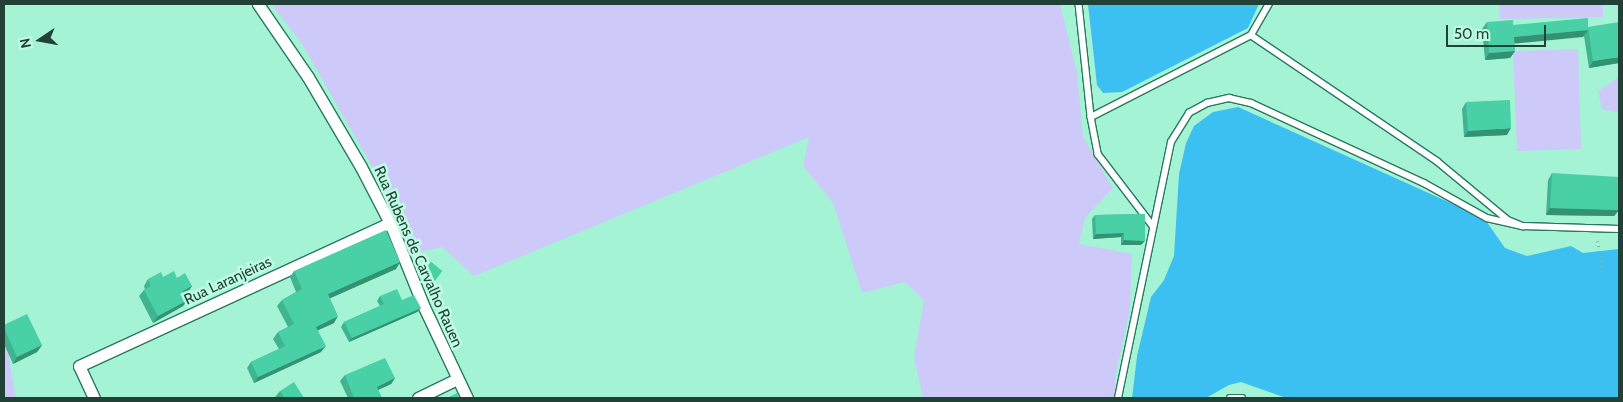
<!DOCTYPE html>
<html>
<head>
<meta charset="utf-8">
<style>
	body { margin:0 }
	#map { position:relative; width:1623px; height:402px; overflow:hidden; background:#a5f3d5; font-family:Cabin,sans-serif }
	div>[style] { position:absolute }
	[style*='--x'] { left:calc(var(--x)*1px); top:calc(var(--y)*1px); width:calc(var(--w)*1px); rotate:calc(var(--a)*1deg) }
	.green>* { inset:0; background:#cdc9f9 }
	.water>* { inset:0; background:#3cc0f2 }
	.path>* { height:2.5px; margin-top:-1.25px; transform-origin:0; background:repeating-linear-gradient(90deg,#79b7a0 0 1px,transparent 0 5px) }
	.roads { filter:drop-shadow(1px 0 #297960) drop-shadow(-1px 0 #297960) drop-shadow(0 1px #297960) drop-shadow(0 -1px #297960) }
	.lane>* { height:5.5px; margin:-2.75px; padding:0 2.75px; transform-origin:2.75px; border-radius:2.75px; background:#fff }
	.street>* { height:11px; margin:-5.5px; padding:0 5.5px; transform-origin:5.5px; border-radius:5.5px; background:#fff }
	.wall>* { inset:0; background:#40b38f }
	.shaded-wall>* { inset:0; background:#349274 }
	.building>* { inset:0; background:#4ad0a6 }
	span { translate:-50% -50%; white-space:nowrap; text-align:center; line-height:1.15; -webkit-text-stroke:5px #bffce4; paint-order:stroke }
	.street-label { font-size:15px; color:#214136 }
	.frame { position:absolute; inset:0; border:5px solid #214136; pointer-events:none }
	.north { position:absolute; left:15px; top:15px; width:50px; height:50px; -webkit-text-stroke:4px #bffce4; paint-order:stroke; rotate:258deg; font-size:14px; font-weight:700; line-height:20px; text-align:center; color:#214136 }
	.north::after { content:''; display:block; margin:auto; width:18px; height:22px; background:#214136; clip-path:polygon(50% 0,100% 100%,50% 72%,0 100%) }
	.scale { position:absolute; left:1446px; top:25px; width:100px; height:22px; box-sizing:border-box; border:2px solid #214136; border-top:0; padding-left:6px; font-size:15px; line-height:18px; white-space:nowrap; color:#214136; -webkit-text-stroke:4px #bffce4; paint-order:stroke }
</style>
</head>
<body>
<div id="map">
	<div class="green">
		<i style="clip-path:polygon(271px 4px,1060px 4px,1077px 73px,1083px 137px,1113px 188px,1085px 218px,1079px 244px,1132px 254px,1130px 309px,1115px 378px,1115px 398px,923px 398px,914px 357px,924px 300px,905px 282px,862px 293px,833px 203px,803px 166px,809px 137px,474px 276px,442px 247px,416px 253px,374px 170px,302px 44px)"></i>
		<i style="clip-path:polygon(1499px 4px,1603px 4px,1603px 17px,1500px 19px)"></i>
		<i style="clip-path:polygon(1578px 49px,1581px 149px,1517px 151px,1513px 51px)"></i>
		<i style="clip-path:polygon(1619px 77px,1619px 113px,1602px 109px,1598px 91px)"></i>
		<i style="clip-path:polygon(4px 324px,13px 382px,16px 398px,4px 398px)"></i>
	</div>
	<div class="water">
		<i style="clip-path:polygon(1088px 4px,1259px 4px,1248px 28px,1122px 92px,1103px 93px,1097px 85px)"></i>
		<i style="clip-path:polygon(1238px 107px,1484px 218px,1505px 248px,1527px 256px,1571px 246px,1583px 253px,1619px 249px,1619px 398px,1286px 398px,1241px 382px,1229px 385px,1206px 398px,1132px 398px,1137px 356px,1151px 297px,1164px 280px,1174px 256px,1179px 174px,1186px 143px,1194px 126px,1213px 112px)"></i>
	</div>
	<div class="path">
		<i style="--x:1598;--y:241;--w:33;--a:81"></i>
	</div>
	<div class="roads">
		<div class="lane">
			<i style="--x:1079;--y:4;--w:114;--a:83.9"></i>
			<i style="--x:1091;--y:117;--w:180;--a:-27.1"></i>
			<i style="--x:1251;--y:35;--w:36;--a:-60"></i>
			<i style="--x:1251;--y:35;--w:225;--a:34.1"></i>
			<i style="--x:1437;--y:161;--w:92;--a:39.7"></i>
			<i style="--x:1508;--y:220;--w:16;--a:22"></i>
			<i style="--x:1523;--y:226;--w:96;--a:1.8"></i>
			<i style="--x:1091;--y:117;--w:38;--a:79"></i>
			<i style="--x:1098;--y:154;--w:91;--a:52.6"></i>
			<i style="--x:1118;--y:398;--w:261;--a:-78.3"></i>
			<i style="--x:1171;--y:142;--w:34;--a:-58"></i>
			<i style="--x:1189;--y:113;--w:21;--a:-29"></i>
			<i style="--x:1207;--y:103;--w:23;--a:-13"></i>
			<i style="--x:1229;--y:98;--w:23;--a:13"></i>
			<i style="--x:1251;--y:103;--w:191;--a:24.8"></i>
			<i style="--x:1424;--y:183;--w:72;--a:29.1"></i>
			<i style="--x:1487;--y:218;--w:37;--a:13"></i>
			<i style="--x:1230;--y:398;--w:12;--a:0"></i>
		</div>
		<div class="street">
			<i style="--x:258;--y:4;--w:88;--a:55.6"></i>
			<i style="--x:308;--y:77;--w:104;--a:59.5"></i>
			<i style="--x:361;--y:167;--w:63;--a:62.6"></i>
			<i style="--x:390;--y:223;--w:91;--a:68"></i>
			<i style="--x:424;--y:307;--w:101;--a:64.7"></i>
			<i style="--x:94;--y:398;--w:35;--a:-115"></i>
			<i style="--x:79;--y:366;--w:342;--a:-24.7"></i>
			<i style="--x:418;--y:398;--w:43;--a:-26"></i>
		</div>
	</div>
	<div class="wall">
		<i style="clip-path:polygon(1487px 22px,1513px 25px,1588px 27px,1619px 63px,1589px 68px,1584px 36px,1514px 43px,1515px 51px,1510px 58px,1485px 60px,1482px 29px)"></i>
		<i style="clip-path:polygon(1466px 102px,1507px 135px,1464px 137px,1462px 109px)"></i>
		<i style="clip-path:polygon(1552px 173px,1619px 210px,1614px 216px,1546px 215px,1548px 180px)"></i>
		<i style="clip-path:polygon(1145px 214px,1141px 245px,1121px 245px,1121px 237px,1093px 239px,1092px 219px,1095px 215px)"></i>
		<i style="clip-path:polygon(400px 262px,396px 269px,330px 298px,334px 323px,318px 330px,321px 352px,254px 383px,247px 368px,251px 362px,279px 349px,273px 339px,278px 332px,288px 327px,277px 306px,282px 300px,296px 292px,290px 277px,294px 271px)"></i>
		<i style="clip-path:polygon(431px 262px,442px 271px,434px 282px,423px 274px)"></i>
		<i style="clip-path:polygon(163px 277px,177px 278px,192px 286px,187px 293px,185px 294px,183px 306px,153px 323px,139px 296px,144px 290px,145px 289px,144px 286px,148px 279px)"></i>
		<i style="clip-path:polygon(380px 296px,402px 300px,421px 308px,417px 312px,349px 342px,341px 327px,344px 322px,380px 306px,377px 301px)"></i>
		<i style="clip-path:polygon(4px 325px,42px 345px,37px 352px,13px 364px,4px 344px)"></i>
		<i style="clip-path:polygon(345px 375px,395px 378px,391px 384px,378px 390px,382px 398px,348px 398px,340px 381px)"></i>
		<i style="clip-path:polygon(280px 391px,304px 398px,276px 398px,275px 397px)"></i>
	</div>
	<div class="shaded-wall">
		<i style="clip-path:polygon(1588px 30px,1583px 37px,1510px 44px,1514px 37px)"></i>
		<i style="clip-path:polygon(1515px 51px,1510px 58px,1485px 60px,1489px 53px)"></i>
		<i style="clip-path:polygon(1619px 57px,1619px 63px,1589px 68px,1593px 61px)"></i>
		<i style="clip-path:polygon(1511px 128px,1507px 135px,1464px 137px,1468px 131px)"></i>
		<i style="clip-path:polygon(1550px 208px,1619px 210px,1614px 216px,1546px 215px)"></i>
		<i style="clip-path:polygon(1124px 233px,1121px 237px,1093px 239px,1096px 234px)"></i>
		<i style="clip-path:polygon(1124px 240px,1145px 241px,1141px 245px,1121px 245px)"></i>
		<i style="clip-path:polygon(400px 262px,396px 269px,324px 301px,328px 294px)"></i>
		<i style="clip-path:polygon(192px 286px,187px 293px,179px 298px,183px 291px)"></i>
		<i style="clip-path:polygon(188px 300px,183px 306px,153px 323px,158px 316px)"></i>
		<i style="clip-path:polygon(421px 308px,417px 312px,349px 342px,352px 338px)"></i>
		<i style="clip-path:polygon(338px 316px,334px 323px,312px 333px,316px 327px)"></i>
		<i style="clip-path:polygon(42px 345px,37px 352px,13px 364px,17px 357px)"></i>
		<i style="clip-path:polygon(326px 346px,321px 352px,254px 383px,258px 377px)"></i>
		<i style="clip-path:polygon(395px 378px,391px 384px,373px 392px,377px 387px)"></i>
	</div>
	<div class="building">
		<i style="clip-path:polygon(1588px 18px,1588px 30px,1514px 37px,1515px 51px,1489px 53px,1487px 22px,1513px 20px,1513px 25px)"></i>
		<i style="clip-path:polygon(1619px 22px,1619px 57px,1593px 61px,1588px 27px)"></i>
		<i style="clip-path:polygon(1510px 100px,1511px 128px,1468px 131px,1466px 102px)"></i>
		<i style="clip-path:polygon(1552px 173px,1619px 177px,1619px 210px,1550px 208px)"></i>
		<i style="clip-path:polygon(1145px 214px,1145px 241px,1124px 240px,1124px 233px,1096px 234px,1095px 215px)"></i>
		<i style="clip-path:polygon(386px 230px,400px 262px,328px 294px,338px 316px,316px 327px,326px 346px,258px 377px,251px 362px,285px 346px,278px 332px,294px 324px,282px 300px,302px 289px,294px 271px)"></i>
		<i style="clip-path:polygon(431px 262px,442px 271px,435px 280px,424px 271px)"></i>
		<i style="clip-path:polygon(174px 271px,177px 278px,185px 273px,192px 286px,183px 291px,188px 300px,158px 316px,144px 290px,151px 286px,148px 279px,161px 272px,163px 277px)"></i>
		<i style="clip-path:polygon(397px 289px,402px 300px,414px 295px,421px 308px,352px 338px,344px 322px,384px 304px,380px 296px)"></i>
		<i style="clip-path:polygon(27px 314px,42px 345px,17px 357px,4px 328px,4px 325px)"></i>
		<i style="clip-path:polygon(385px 358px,395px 378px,377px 387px,382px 398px,354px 398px,345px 375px)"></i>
		<i style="clip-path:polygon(294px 382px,304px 398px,281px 398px,284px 397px,280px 391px)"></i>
		<i style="clip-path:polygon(457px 393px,459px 398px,447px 398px)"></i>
	</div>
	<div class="street-label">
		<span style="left:418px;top:257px;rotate:66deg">Rua Rubens de Carvalho Rauen</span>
		<span style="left:228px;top:281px;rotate:-25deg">Rua Laranjeiras</span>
	</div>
	<div class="frame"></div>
	<div class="north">N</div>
	<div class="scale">50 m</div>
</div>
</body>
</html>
